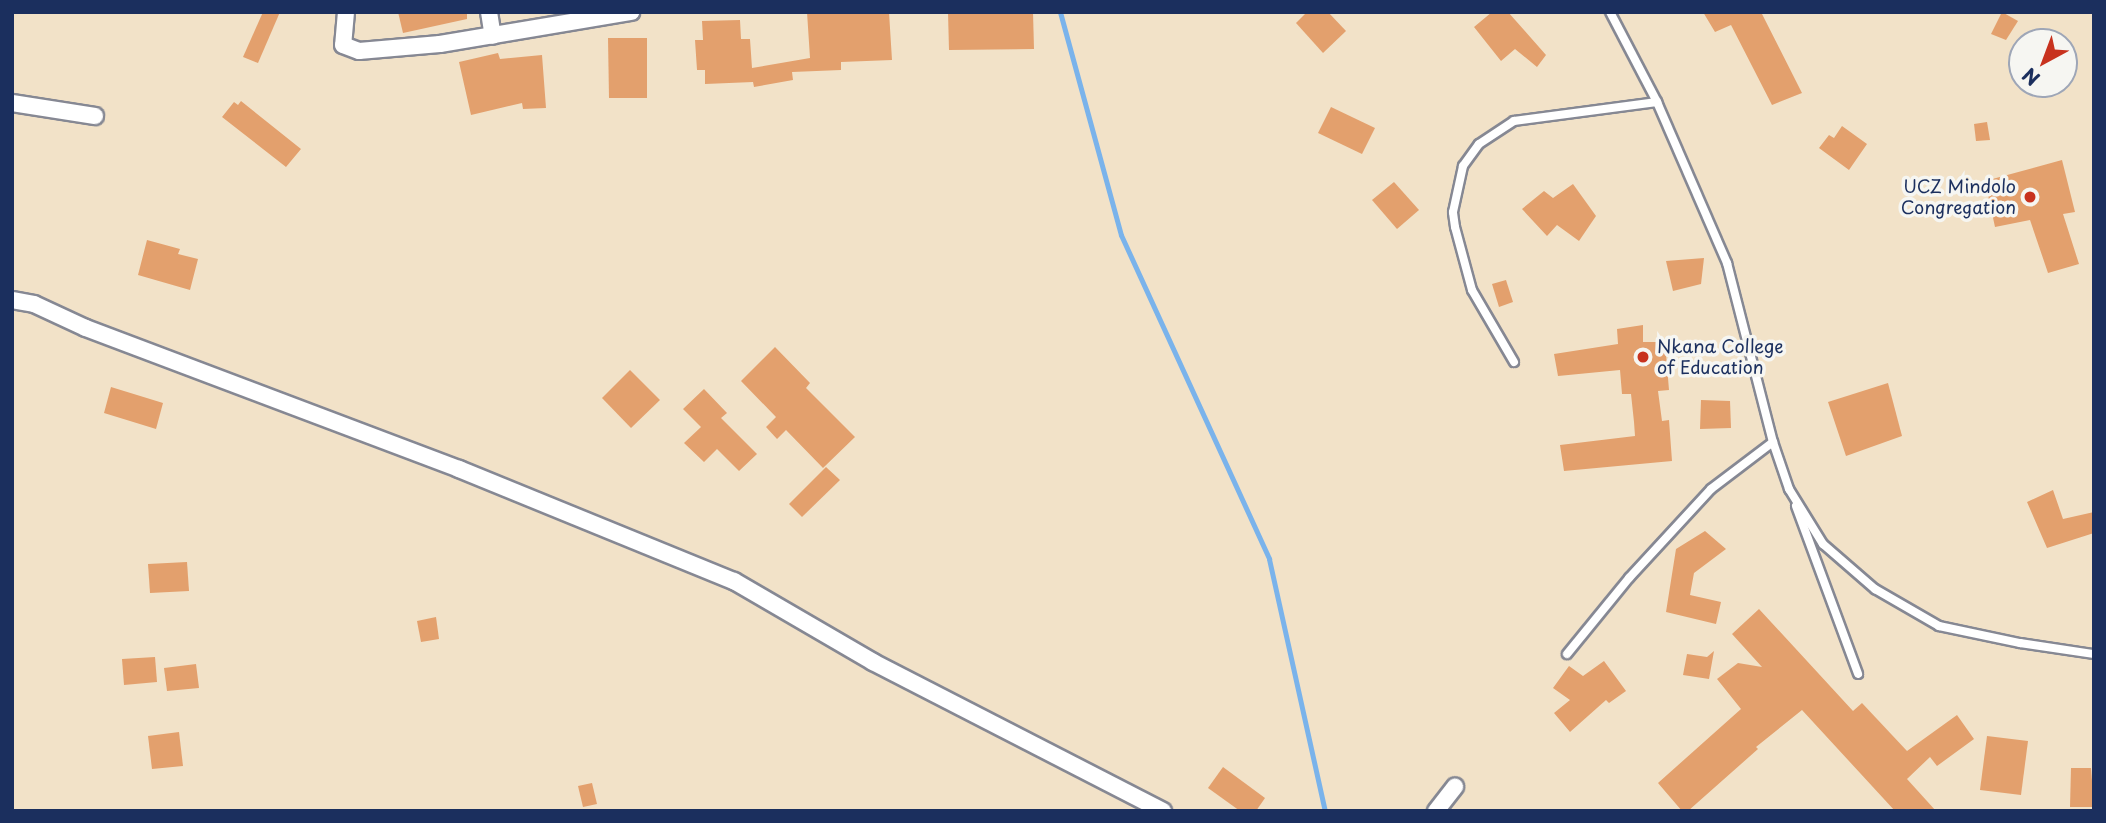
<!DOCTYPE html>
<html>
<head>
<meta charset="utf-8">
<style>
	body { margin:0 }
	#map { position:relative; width:2106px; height:823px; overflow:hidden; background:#f2e2c8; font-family:"Playpen Sans",sans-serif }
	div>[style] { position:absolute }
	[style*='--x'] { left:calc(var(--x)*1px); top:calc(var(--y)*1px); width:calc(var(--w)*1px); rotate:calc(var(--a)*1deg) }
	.stream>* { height:5px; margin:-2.5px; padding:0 2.5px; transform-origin:2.5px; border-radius:2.5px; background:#7ab3eb }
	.building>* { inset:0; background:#e3a06d }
	.roads { filter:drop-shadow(2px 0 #868893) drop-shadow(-2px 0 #868893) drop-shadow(0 2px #868893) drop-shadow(0 -2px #868893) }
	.service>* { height:8px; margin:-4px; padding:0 4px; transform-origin:4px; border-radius:4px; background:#fff }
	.minor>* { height:16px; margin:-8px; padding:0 8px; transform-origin:8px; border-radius:8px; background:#fff }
	.dots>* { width:19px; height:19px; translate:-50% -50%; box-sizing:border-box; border:4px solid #f6f6f2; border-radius:50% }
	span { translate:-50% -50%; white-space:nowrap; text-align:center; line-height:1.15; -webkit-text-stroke:7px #f6f6f2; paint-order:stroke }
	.poi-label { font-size:18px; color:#1b2f5e }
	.right { translate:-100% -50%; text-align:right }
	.left { translate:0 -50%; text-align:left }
	.frame { position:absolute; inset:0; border:14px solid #1b2f5e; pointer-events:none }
	.north { position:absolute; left:2008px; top:28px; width:70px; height:70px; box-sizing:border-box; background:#f6f6f2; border:2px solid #9ea6b7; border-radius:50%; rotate:221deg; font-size:19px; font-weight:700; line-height:28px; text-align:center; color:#1b2f5e }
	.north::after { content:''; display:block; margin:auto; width:24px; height:32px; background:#c8321e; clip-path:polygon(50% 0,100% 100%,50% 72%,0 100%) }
</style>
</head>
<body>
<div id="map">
	<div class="stream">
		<i style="--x:1060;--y:12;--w:231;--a:74.7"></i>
		<i style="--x:1121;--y:235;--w:356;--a:65.4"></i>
		<i style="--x:1269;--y:559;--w:258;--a:77.5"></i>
	</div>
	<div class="building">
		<i style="clip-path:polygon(263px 12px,280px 12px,258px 63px,243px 57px)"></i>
		<i style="clip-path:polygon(398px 12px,467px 12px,467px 19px,403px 33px)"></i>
		<i style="clip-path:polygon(807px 12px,889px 12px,892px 60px,841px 62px,841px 70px,792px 72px,793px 80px,754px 87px,753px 82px,705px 84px,705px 70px,697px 70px,695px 40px,703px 40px,702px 21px,740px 20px,741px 39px,750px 39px,752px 68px,810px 58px)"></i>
		<i style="clip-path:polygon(948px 12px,1033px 12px,1034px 49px,949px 50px)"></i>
		<i style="clip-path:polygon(1307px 12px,1328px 12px,1346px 31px,1323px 53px,1296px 23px)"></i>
		<i style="clip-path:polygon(1492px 12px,1508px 12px,1546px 55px,1537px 67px,1515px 49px,1501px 61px,1474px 27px)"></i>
		<i style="clip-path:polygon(1703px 12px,1761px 12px,1802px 93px,1772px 105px,1731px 25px,1715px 32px)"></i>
		<i style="clip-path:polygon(2002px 12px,2018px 21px,2006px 40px,1991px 34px)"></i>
		<i style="clip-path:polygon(608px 38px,647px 38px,647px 98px,609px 98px)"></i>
		<i style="clip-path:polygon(498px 53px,500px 59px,542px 55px,546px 108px,523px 109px,522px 103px,471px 115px,459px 62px)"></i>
		<i style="clip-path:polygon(241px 101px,301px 149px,286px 167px,222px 117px,234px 102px,238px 105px)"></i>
		<i style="clip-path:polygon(1331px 107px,1375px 128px,1362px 154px,1318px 133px)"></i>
		<i style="clip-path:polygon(1987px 122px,1990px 140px,1976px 141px,1974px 124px)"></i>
		<i style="clip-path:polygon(1842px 126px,1867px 144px,1849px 170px,1819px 148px,1829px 135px,1834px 138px)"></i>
		<i style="clip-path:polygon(2062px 160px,2075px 212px,2063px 214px,2079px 264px,2048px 273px,2030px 220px,1995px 227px,1985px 181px)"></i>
		<i style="clip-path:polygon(1394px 182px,1419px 210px,1397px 229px,1372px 200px)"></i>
		<i style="clip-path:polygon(1573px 184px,1596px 216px,1579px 241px,1557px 225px,1547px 236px,1522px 209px,1544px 191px,1553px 198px)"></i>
		<i style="clip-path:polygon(147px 240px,180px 249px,178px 254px,198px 259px,190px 290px,138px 275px)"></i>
		<i style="clip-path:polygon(1704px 258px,1701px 284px,1673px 291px,1666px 261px)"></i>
		<i style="clip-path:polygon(1506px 280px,1513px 302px,1499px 307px,1492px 284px)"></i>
		<i style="clip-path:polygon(1643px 325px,1643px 342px,1665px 342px,1669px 390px,1658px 391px,1662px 421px,1669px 420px,1672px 461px,1564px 471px,1560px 445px,1635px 436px,1634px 422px,1631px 394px,1622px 394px,1620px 370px,1558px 376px,1554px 354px,1618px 344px,1617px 329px)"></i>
		<i style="clip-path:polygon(775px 347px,810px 383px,806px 388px,855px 437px,823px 468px,786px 430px,777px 439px,766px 427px,776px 417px,741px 381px)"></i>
		<i style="clip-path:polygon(630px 370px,660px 400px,631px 428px,602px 398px)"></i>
		<i style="clip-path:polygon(1888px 383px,1902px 436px,1846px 456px,1828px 402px)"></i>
		<i style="clip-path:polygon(111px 387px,163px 403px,156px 429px,104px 413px)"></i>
		<i style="clip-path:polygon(704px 389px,727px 413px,721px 418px,757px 454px,739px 471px,717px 449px,704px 462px,684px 443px,701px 427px,683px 409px)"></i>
		<i style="clip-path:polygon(1701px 400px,1730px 401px,1731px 428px,1700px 429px)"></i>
		<i style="clip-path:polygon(826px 467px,840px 480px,802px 517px,789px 504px)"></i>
		<i style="clip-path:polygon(2053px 490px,2063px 519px,2094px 512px,2094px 533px,2047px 548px,2027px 502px)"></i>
		<i style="clip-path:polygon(1705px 531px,1726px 549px,1694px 573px,1690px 595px,1721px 602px,1716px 624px,1666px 612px,1676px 549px)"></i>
		<i style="clip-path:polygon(187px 562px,189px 591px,150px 593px,148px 564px)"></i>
		<i style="clip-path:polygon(1759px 609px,1853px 711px,1862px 703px,1907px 751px,1957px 715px,1974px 739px,1937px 766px,1930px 757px,1907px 779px,1936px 811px,1895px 811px,1802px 710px,1756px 747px,1758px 749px,1688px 811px,1682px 811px,1658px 783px,1741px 709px,1717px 679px,1738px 663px,1762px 667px,1732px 634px)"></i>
		<i style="clip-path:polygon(436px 617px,439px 639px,421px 642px,417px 621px)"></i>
		<i style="clip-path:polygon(1714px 651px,1709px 679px,1683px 675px,1687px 654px,1707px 657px)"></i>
		<i style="clip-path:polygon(155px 657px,157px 682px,124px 685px,122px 659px)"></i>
		<i style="clip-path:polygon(1604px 661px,1626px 691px,1609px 703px,1606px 700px,1570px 732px,1554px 713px,1570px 700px,1553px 688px,1569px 666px,1583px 676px)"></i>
		<i style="clip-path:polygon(196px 664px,199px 688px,167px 691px,164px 668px)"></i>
		<i style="clip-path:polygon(179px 732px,183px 766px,152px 769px,148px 736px)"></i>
		<i style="clip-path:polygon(1987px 736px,2028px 741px,2021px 795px,1980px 790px)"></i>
		<i style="clip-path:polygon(1223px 767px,1265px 798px,1256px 811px,1240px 811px,1208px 788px)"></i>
		<i style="clip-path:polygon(2071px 768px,2091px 768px,2094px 807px,2070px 807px)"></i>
		<i style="clip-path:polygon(592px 783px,597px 804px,583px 807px,578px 786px)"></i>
	</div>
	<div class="roads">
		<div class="service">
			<i style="--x:1610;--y:12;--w:102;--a:62.4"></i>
			<i style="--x:1657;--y:102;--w:176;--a:66.5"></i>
			<i style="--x:1727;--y:263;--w:185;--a:75.6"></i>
			<i style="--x:1773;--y:442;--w:50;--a:71.2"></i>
			<i style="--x:1789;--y:489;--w:65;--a:58.3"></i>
			<i style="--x:1823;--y:544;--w:69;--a:40.9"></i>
			<i style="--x:1875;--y:589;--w:74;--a:30"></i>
			<i style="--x:1939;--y:626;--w:83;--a:11.9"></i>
			<i style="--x:2020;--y:643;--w:75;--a:8.5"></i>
			<i style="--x:1514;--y:362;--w:83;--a:-120.3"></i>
			<i style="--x:1472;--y:290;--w:65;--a:-105.1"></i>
			<i style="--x:1455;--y:227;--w:15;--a:-98"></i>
			<i style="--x:1453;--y:212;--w:47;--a:-77.7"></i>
			<i style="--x:1463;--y:166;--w:27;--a:-54"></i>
			<i style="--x:1479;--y:144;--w:42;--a:-33.3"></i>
			<i style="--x:1514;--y:121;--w:144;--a:-7.6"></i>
			<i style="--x:1796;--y:506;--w:179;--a:69.7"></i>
			<i style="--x:1567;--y:654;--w:98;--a:-50.8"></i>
			<i style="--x:1629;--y:578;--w:121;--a:-47.3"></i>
			<i style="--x:1711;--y:489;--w:78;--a:-37.2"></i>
		</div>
		<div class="minor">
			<i style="--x:346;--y:12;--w:33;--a:95"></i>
			<i style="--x:343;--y:45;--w:17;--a:21"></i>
			<i style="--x:359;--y:51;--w:81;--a:-4.9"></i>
			<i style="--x:440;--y:44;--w:194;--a:-9.5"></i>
			<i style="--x:489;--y:12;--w:24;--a:81"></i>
			<i style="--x:12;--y:103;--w:84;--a:8.9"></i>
			<i style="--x:12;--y:300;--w:22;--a:10"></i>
			<i style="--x:34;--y:304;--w:57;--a:24.8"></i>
			<i style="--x:86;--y:328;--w:399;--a:20.7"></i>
			<i style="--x:459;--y:469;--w:297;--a:22.2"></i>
			<i style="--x:734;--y:581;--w:161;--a:30.2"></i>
			<i style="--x:873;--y:662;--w:326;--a:27.2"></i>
			<i style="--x:1436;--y:811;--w:31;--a:-52"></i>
		</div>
	</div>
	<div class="dots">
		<i style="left:2030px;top:197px;background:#c8321e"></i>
		<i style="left:1643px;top:357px;background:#c8321e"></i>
	</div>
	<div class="poi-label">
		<span class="right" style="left:2016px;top:197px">UCZ Mindolo<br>Congregation</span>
		<span class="left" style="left:1657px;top:357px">Nkana College<br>of Education</span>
	</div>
	<div class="frame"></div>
	<div class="north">N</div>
</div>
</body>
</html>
